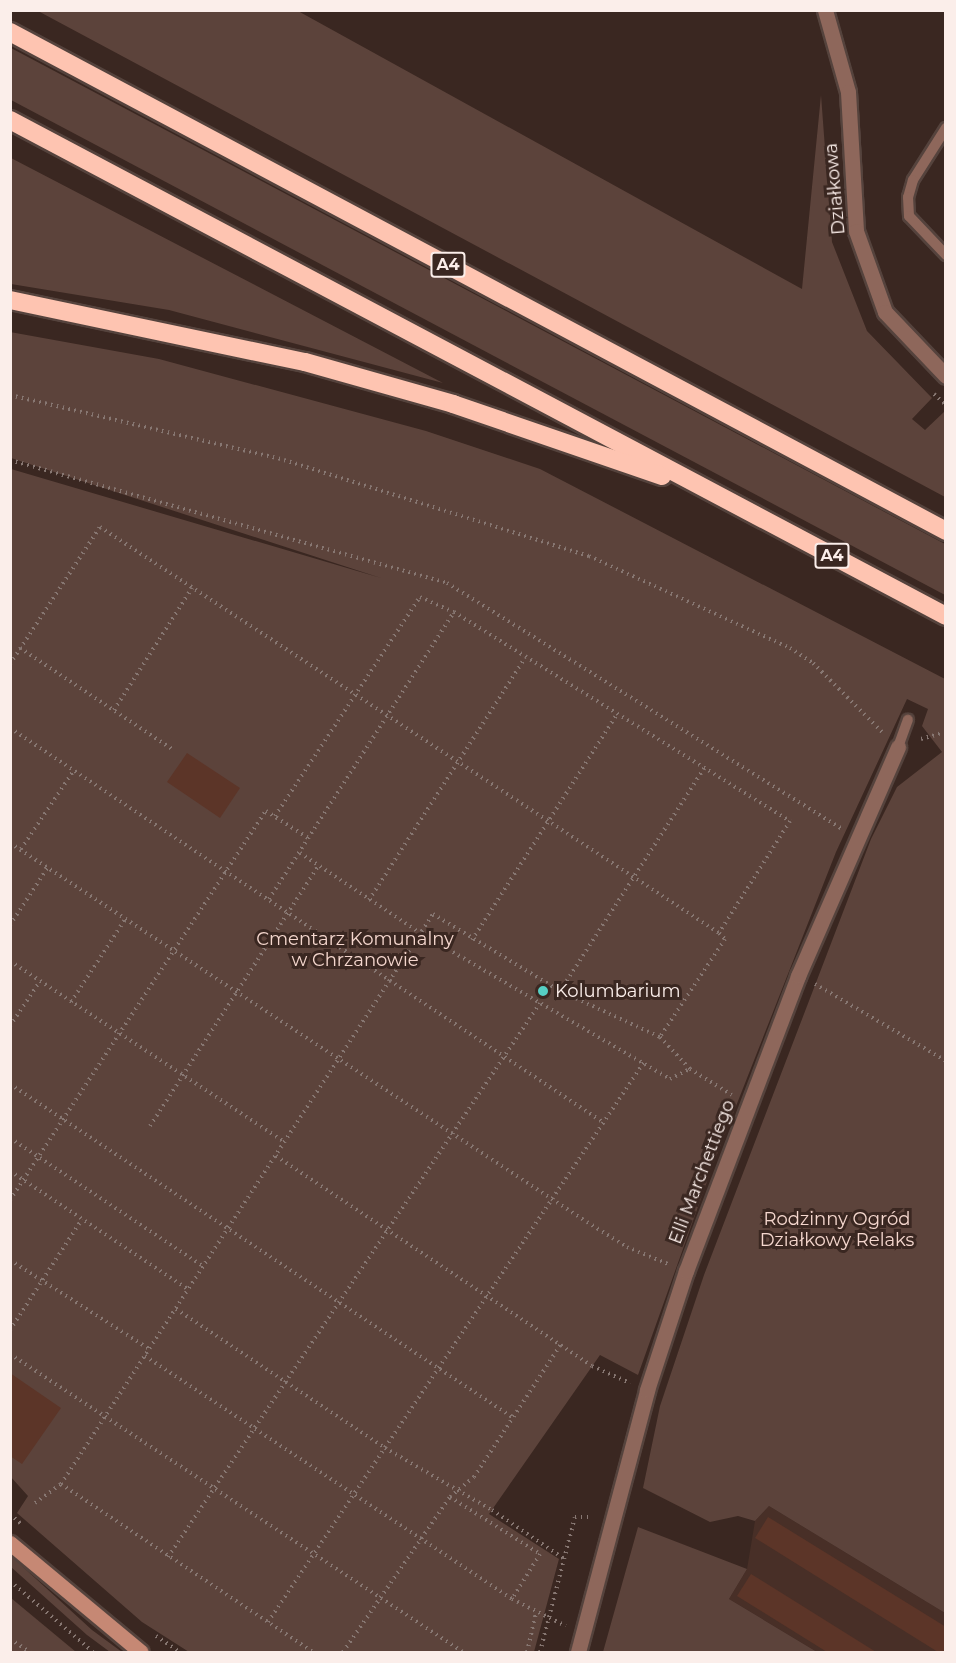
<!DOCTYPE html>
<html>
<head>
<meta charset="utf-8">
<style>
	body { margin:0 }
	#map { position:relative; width:956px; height:1663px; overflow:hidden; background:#3a2721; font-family:Montserrat,sans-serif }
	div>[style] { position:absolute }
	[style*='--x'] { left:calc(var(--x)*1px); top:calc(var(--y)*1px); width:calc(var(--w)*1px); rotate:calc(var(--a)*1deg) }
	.built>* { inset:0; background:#482f27 }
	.green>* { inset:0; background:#5c433b }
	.building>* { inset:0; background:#5c3528 }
	.path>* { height:4px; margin-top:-2px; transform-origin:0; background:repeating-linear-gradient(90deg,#877772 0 1.5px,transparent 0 6px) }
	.roads { filter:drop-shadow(2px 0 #55433d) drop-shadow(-2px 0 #55433d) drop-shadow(0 2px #55433d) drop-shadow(0 -2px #55433d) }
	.service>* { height:10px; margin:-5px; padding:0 5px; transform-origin:5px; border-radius:5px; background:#8e675b }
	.minor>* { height:15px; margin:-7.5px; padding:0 7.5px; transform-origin:7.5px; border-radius:7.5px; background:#8e675b }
	.tertiary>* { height:15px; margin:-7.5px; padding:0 7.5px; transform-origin:7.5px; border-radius:7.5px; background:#8e675b }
	.secondary>* { height:15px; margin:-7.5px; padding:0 7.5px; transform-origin:7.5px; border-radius:7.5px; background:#c68874 }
	.motorway>* { height:18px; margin:-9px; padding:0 9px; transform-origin:9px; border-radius:9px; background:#fec4b1 }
	.dots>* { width:16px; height:16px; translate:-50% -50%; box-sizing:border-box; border:3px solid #3a2721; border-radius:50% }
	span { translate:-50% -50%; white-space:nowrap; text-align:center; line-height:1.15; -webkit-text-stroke:6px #3a2721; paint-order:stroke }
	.shield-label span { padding:2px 4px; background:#3a2721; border:2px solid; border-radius:4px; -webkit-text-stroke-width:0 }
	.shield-label { font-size:16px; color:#fbeeea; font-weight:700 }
	.street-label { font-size:18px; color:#fbeeea }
	.park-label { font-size:18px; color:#f5d7ce }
	.poi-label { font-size:18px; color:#fbeeea }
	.left { translate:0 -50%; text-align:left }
	.frame { position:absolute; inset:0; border:12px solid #fbeeea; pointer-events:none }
</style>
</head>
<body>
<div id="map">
	<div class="built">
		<i style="clip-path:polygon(769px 1506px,945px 1613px,945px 1652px,817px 1652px,729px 1599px,747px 1569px,755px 1521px)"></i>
	</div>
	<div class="green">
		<i style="clip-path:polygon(38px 11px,298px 11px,802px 289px,821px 95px,832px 242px,867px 331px,932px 398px,912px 419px,925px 430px,945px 411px,945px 497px)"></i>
		<i style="clip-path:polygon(11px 48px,945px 544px,945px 595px,11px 100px)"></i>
		<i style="clip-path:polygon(10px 158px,11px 158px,443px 383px,169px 310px,11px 284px)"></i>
		<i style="clip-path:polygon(10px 332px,159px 359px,426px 431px,540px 469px,945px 679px,945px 1613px,769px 1506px,755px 1521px,738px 1516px,710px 1522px,643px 1488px,660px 1406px,704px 1275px,871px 839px,897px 787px,942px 752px,922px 726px,928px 709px,907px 699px,836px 852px,714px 1162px,638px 1375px,600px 1355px,489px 1514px,559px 1559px,534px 1652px,189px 1652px,142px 1622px,17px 1513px,28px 1496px,10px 1476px,11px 469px,381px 578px,11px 458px)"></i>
		<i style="clip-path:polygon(638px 1527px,747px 1569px,729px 1599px,817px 1652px,603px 1652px)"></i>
		<i style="clip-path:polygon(11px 1556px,92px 1630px,122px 1652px,110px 1652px,87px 1635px,11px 1567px)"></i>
		<i style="clip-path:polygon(10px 1598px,11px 1598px,76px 1652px,11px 1652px)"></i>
	</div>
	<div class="building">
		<i style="clip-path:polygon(187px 753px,240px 788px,220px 818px,167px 782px)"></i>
		<i style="clip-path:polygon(10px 1373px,61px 1408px,22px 1464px,10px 1456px)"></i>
		<i style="clip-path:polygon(768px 1517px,946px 1627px,946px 1652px,938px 1652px,755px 1538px)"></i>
		<i style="clip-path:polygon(751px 1574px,876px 1652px,827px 1652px,737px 1596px)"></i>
	</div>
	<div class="path">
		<i style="--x:934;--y:394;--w:16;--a:43"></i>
		<i style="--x:10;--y:395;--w:282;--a:13.3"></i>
		<i style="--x:284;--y:460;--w:320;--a:17.5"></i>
		<i style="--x:589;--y:556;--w:221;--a:24.6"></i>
		<i style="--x:790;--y:648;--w:27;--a:33"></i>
		<i style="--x:813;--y:663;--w:100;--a:45"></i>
		<i style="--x:10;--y:460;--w:454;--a:15.7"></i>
		<i style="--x:447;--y:583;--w:465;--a:31.9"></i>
		<i style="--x:20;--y:648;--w:182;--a:33.6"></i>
		<i style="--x:10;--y:664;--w:164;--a:-56.7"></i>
		<i style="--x:100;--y:527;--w:740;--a:33.26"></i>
		<i style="--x:114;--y:710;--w:145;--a:-57.4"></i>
		<i style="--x:10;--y:728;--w:713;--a:33.62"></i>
		<i style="--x:921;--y:739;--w:26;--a:-16"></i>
		<i style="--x:275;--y:816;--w:263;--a:-56.5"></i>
		<i style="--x:420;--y:597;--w:37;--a:24"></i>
		<i style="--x:454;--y:612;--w:396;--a:31.9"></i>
		<i style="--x:790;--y:821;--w:133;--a:122.4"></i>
		<i style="--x:719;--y:933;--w:8;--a:45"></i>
		<i style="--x:725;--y:939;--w:118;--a:123.6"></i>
		<i style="--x:10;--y:843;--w:690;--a:33.3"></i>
		<i style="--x:587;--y:1222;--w:47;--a:32"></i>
		<i style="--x:627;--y:1247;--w:44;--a:22.5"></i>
		<i style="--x:21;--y:849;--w:95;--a:-56.1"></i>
		<i style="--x:300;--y:853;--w:146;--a:33.6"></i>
		<i style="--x:422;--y:934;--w:287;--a:30.3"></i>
		<i style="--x:670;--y:1079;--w:22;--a:-27"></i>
		<i style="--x:690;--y:1069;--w:49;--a:31.8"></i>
		<i style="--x:269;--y:899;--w:341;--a:-57.2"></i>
		<i style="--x:369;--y:900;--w:288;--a:-57.2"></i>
		<i style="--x:10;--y:925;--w:69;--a:-56.8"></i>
		<i style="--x:472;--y:940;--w:269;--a:-57.3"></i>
		<i style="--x:10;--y:961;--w:329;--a:33.4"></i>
		<i style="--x:815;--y:984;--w:152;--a:30.4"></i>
		<i style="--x:560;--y:991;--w:267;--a:-57.1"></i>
		<i style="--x:71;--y:1002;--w:100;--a:-56.8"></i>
		<i style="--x:10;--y:1026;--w:54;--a:-56.3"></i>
		<i style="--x:10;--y:1084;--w:602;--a:33.56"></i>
		<i style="--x:150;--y:1126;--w:311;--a:-57.1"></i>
		<i style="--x:10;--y:1138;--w:233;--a:33.6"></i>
		<i style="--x:276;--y:1156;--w:379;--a:33.6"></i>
		<i style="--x:592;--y:1366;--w:42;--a:24.1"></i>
		<i style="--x:10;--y:1171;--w:215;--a:33.6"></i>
		<i style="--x:10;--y:1200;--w:466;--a:-56.7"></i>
		<i style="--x:266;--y:811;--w:52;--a:32.5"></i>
		<i style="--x:10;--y:1260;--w:165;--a:32.6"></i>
		<i style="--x:176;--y:1309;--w:251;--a:33.6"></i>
		<i style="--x:385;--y:1448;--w:124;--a:30.1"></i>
		<i style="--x:492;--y:1510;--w:86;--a:34.1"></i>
		<i style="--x:10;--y:1330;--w:132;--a:-57"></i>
		<i style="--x:10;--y:1354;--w:542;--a:33.34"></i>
		<i style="--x:145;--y:1356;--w:440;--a:33.5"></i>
		<i style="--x:512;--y:1599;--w:60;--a:26.6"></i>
		<i style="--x:61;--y:1484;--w:303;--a:33.7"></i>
		<i style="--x:450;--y:1497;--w:107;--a:32.3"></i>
		<i style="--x:540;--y:1554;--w:53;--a:121.9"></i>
		<i style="--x:35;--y:1503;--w:32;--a:-36"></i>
		<i style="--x:61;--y:1484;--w:681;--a:-56.87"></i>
		<i style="--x:433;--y:914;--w:149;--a:31.2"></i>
		<i style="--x:560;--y:991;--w:110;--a:24.7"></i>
		<i style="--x:660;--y:1037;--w:44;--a:46.8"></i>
		<i style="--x:10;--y:1514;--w:15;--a:42"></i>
		<i style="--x:168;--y:1557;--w:667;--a:-56.12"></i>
		<i style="--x:10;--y:1581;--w:109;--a:40.5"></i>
		<i style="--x:268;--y:1622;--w:675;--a:-56.12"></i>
		<i style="--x:156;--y:1636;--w:29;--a:34"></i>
		<i style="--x:10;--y:1639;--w:24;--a:33"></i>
		<i style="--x:343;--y:1652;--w:188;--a:-55.4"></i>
		<i style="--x:450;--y:1497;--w:31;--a:-40"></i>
		<i style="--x:474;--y:1477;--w:159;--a:-56.8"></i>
		<i style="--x:527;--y:1652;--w:39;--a:-77"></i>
		<i style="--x:540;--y:1652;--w:139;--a:-75.5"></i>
		<i style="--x:575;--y:1517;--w:17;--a:0"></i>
	</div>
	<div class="roads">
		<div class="service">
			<i style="--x:946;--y:128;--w:62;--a:122.4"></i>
			<i style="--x:913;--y:180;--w:18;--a:106"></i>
			<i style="--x:908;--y:197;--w:19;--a:87"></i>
			<i style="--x:909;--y:216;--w:54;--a:46.5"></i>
			<i style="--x:898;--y:747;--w:29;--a:-70"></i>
		</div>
		<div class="minor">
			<i style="--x:578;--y:1652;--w:271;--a:-75.2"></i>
			<i style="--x:647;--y:1390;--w:125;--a:-71.9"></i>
			<i style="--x:686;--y:1271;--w:316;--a:-69.2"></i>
			<i style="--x:798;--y:976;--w:250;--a:-66.4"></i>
		</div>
		<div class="tertiary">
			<i style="--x:825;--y:10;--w:85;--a:74.3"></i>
			<i style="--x:848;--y:92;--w:139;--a:86.7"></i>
			<i style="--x:856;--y:231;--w:86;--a:70.3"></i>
			<i style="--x:885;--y:312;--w:88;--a:46.4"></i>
		</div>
		<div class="secondary">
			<i style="--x:10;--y:1543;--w:170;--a:39.8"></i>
		</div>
		<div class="motorway">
			<i style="--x:10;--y:32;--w:1061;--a:28.06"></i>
			<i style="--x:10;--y:120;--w:1059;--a:27.92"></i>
			<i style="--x:10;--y:300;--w:301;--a:11.9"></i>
			<i style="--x:305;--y:362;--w:154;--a:15.8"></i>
			<i style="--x:453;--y:404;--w:221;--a:19"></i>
		</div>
	</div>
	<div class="dots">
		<i style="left:543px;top:991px;background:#56cec3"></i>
	</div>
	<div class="shield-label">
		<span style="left:448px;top:265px">A4</span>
		<span style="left:832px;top:556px">A4</span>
	</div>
	<div class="street-label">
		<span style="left:835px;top:189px;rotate:-95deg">Działkowa</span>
		<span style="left:702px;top:1172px;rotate:-69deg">Elli Marchettiego</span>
	</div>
	<div class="park-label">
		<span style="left:355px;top:950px">Cmentarz Komunalny<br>w Chrzanowie</span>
		<span style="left:837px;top:1230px">Rodzinny Ogród<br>Działkowy Relaks</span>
	</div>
	<div class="poi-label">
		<span class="left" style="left:555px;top:991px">Kolumbarium</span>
	</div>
	<div class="frame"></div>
</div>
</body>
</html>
